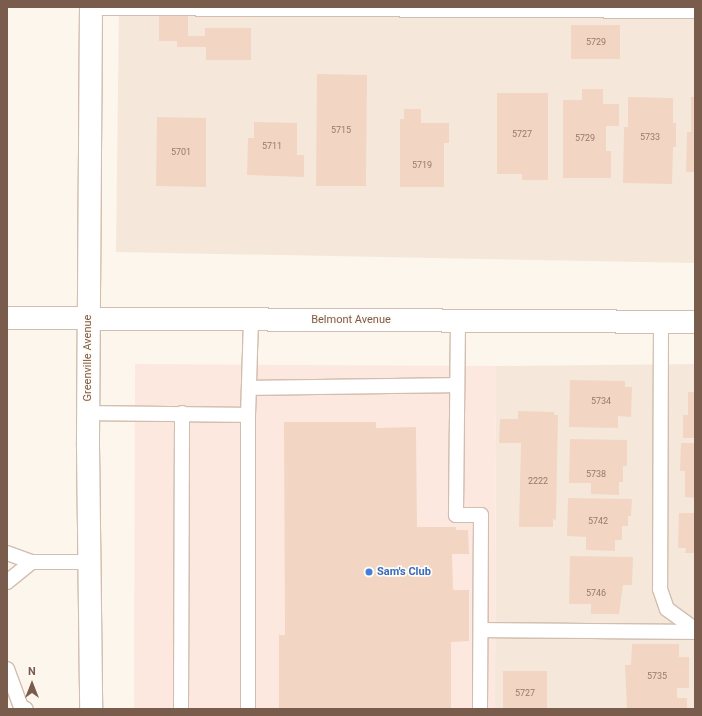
<!DOCTYPE html>
<html>
<head>
<meta charset="utf-8">
<style>
	body { margin:0 }
	#map { position:relative; width:702px; height:716px; overflow:hidden; background:#fdf6ec; font-family:Roboto,sans-serif }
	div>[style] { position:absolute }
	[style*='--x'] { left:calc(var(--x)*1px); top:calc(var(--y)*1px); width:calc(var(--w)*1px); rotate:calc(var(--a)*1deg) }
	.residential>* { inset:0; background:#f5e8da }
	.commercial>* { inset:0; background:#fde8e0 }
	.building>* { inset:0; background:#f3d5c3 }
	.roads { filter:drop-shadow(1px 0 #d1beb0) drop-shadow(-1px 0 #d1beb0) drop-shadow(0 1px #d1beb0) drop-shadow(0 -1px #d1beb0) }
	.service>* { height:14px; margin:-7px; padding:0 7px; transform-origin:7px; border-radius:7px; background:#fff }
	.minor>* { height:22px; margin:-11px; padding:0 11px; transform-origin:11px; border-radius:11px; background:#fff }
	.secondary>* { height:22px; margin:-11px; padding:0 11px; transform-origin:11px; border-radius:11px; background:#fff }
	.dots>* { width:11px; height:11px; translate:-50% -50%; box-sizing:border-box; border:2px solid #fffaf3; border-radius:50% }
	span { translate:-50% -50%; white-space:nowrap; text-align:center; line-height:1.15; -webkit-text-stroke:3.5px #fffaf3; paint-order:stroke }
	.number-label { font-size:9px; color:#987a6a }
	.number-label span { -webkit-text-stroke-width:0 }
	.street-label { font-size:11px; color:#7a5c4d }
	.shop-label { font-size:11px; color:#366cbe; font-weight:700 }
	.left { translate:0 -50%; text-align:left }
	.frame { position:absolute; inset:0; border:8px solid #7a5c4d; pointer-events:none }
	.north { position:absolute; left:12px; top:664px; width:40px; height:40px; -webkit-text-stroke:3px #fffaf3; paint-order:stroke; rotate:0deg; font-size:11px; font-weight:700; line-height:16px; text-align:center; color:#7a5c4d }
	.north::after { content:''; display:block; margin:auto; width:14px; height:18px; background:#7a5c4d; clip-path:polygon(50% 0,100% 100%,50% 72%,0 100%) }
</style>
</head>
<body>
<div id="map">
	<div class="residential">
		<i style="clip-path:polygon(119px 7px,695px 7px,695px 263px,116px 252px)"></i>
		<i style="clip-path:polygon(695px 364px,695px 709px,495px 709px,496px 366px)"></i>
	</div>
	<div class="commercial">
		<i style="clip-path:polygon(135px 364px,496px 366px,495px 709px,134px 709px)"></i>
	</div>
	<div class="building">
		<i style="clip-path:polygon(159px 11px,188px 11px,188px 36px,205px 36px,205px 28px,251px 28px,251px 60px,206px 60px,206px 47px,177px 47px,177px 41px,159px 41px)"></i>
		<i style="clip-path:polygon(571px 25px,620px 25px,620px 59px,571px 59px)"></i>
		<i style="clip-path:polygon(317px 74px,367px 75px,366px 186px,316px 186px)"></i>
		<i style="clip-path:polygon(582px 89px,603px 89px,603px 104px,619px 104px,619px 126px,606px 126px,606px 151px,611px 151px,611px 178px,563px 178px,563px 100px,582px 100px)"></i>
		<i style="clip-path:polygon(497px 93px,548px 93px,548px 180px,522px 180px,522px 174px,497px 174px)"></i>
		<i style="clip-path:polygon(628px 97px,673px 98px,673px 123px,676px 123px,676px 147px,673px 147px,672px 184px,623px 183px,624px 127px,628px 127px)"></i>
		<i style="clip-path:polygon(691px 97px,695px 97px,695px 172px,686px 172px,687px 132px,691px 132px)"></i>
		<i style="clip-path:polygon(404px 109px,421px 109px,421px 123px,449px 123px,449px 143px,444px 143px,444px 187px,400px 187px,400px 119px,404px 119px)"></i>
		<i style="clip-path:polygon(157px 117px,206px 118px,206px 187px,156px 186px)"></i>
		<i style="clip-path:polygon(254px 122px,297px 123px,297px 155px,304px 155px,304px 177px,247px 175px,248px 138px,254px 138px)"></i>
		<i style="clip-path:polygon(570px 380px,625px 381px,625px 387px,632px 387px,631px 417px,618px 416px,618px 428px,569px 427px)"></i>
		<i style="clip-path:polygon(688px 392px,695px 392px,695px 438px,683px 438px,683px 415px,688px 415px)"></i>
		<i style="clip-path:polygon(518px 411px,554px 412px,554px 415px,558px 415px,556px 520px,553px 519px,553px 527px,519px 527px,521px 443px,499px 443px,500px 419px,518px 419px)"></i>
		<i style="clip-path:polygon(284px 422px,376px 422px,376px 428px,416px 427px,417px 527px,456px 527px,456px 530px,468px 530px,469px 554px,452px 554px,453px 590px,469px 590px,469px 641px,451px 642px,451px 709px,279px 709px,279px 635px,285px 635px)"></i>
		<i style="clip-path:polygon(570px 439px,627px 440px,627px 466px,623px 466px,623px 482px,619px 482px,619px 495px,591px 494px,591px 483px,569px 483px)"></i>
		<i style="clip-path:polygon(681px 443px,695px 443px,695px 498px,685px 497px,685px 471px,680px 471px)"></i>
		<i style="clip-path:polygon(568px 498px,632px 499px,631px 516px,628px 516px,628px 526px,622px 526px,622px 540px,615px 540px,615px 551px,586px 550px,586px 537px,567px 536px)"></i>
		<i style="clip-path:polygon(679px 513px,695px 513px,695px 553px,685px 553px,686px 548px,678px 548px)"></i>
		<i style="clip-path:polygon(570px 556px,633px 557px,632px 585px,623px 585px,619px 614px,591px 614px,591px 604px,569px 604px)"></i>
		<i style="clip-path:polygon(632px 644px,679px 644px,679px 657px,689px 657px,689px 688px,677px 688px,677px 698px,687px 698px,687px 709px,627px 709px,625px 665px,631px 665px)"></i>
		<i style="clip-path:polygon(503px 671px,547px 671px,547px 709px,503px 709px)"></i>
	</div>
	<div class="roads">
		<div class="service">
			<i style="--x:91;--y:8;--w:604;--a:0.28"></i>
			<i style="--x:458;--y:320;--w:195;--a:90.6"></i>
			<i style="--x:456;--y:515;--w:25;--a:0"></i>
			<i style="--x:481;--y:515;--w:194;--a:90.3"></i>
			<i style="--x:661;--y:322;--w:267;--a:90.2"></i>
			<i style="--x:660;--y:589;--w:21;--a:71"></i>
			<i style="--x:667;--y:609;--w:34;--a:36"></i>
			<i style="--x:249;--y:388;--w:208;--a:-0.8"></i>
			<i style="--x:88;--y:413;--w:160;--a:0.7"></i>
			<i style="--x:7;--y:553;--w:27;--a:20"></i>
			<i style="--x:7;--y:582;--w:32;--a:-39"></i>
			<i style="--x:32;--y:562;--w:58;--a:0"></i>
			<i style="--x:482;--y:630;--w:213;--a:0.5"></i>
			<i style="--x:7;--y:669;--w:40;--a:69.8"></i>
			<i style="--x:21;--y:707;--w:5;--a:22"></i>
			<i style="--x:181;--y:709;--w:296;--a:-89.8"></i>
			<i style="--x:248;--y:709;--w:294;--a:-90"></i>
			<i style="--x:248;--y:415;--w:95;--a:-88.2"></i>
		</div>
		<div class="minor">
			<i style="--x:7;--y:318;--w:688;--a:0.33"></i>
		</div>
		<div class="secondary">
			<i style="--x:91;--y:7;--w:439;--a:90.4"></i>
			<i style="--x:88;--y:446;--w:263;--a:89.3"></i>
		</div>
	</div>
	<div class="dots">
		<i style="left:369px;top:572px;background:#3f7fe0"></i>
	</div>
	<div class="number-label">
		<span style="left:596px;top:42px">5729</span>
		<span style="left:341px;top:130px">5715</span>
		<span style="left:522px;top:134px">5727</span>
		<span style="left:650px;top:137px">5733</span>
		<span style="left:585px;top:138px">5729</span>
		<span style="left:272px;top:146px">5711</span>
		<span style="left:181px;top:152px">5701</span>
		<span style="left:422px;top:165px">5719</span>
		<span style="left:601px;top:401px">5734</span>
		<span style="left:596px;top:474px">5738</span>
		<span style="left:538px;top:481px">2222</span>
		<span style="left:598px;top:521px">5742</span>
		<span style="left:596px;top:593px">5746</span>
		<span style="left:657px;top:676px">5735</span>
		<span style="left:525px;top:693px">5727</span>
	</div>
	<div class="street-label">
		<span style="left:351px;top:320px">Belmont Avenue</span>
		<span style="left:88px;top:358px;rotate:-90deg">Greenville Avenue</span>
	</div>
	<div class="shop-label">
		<span class="left" style="left:377px;top:572px">Sam's Club</span>
	</div>
	<div class="frame"></div>
	<div class="north">N</div>
</div>
</body>
</html>
